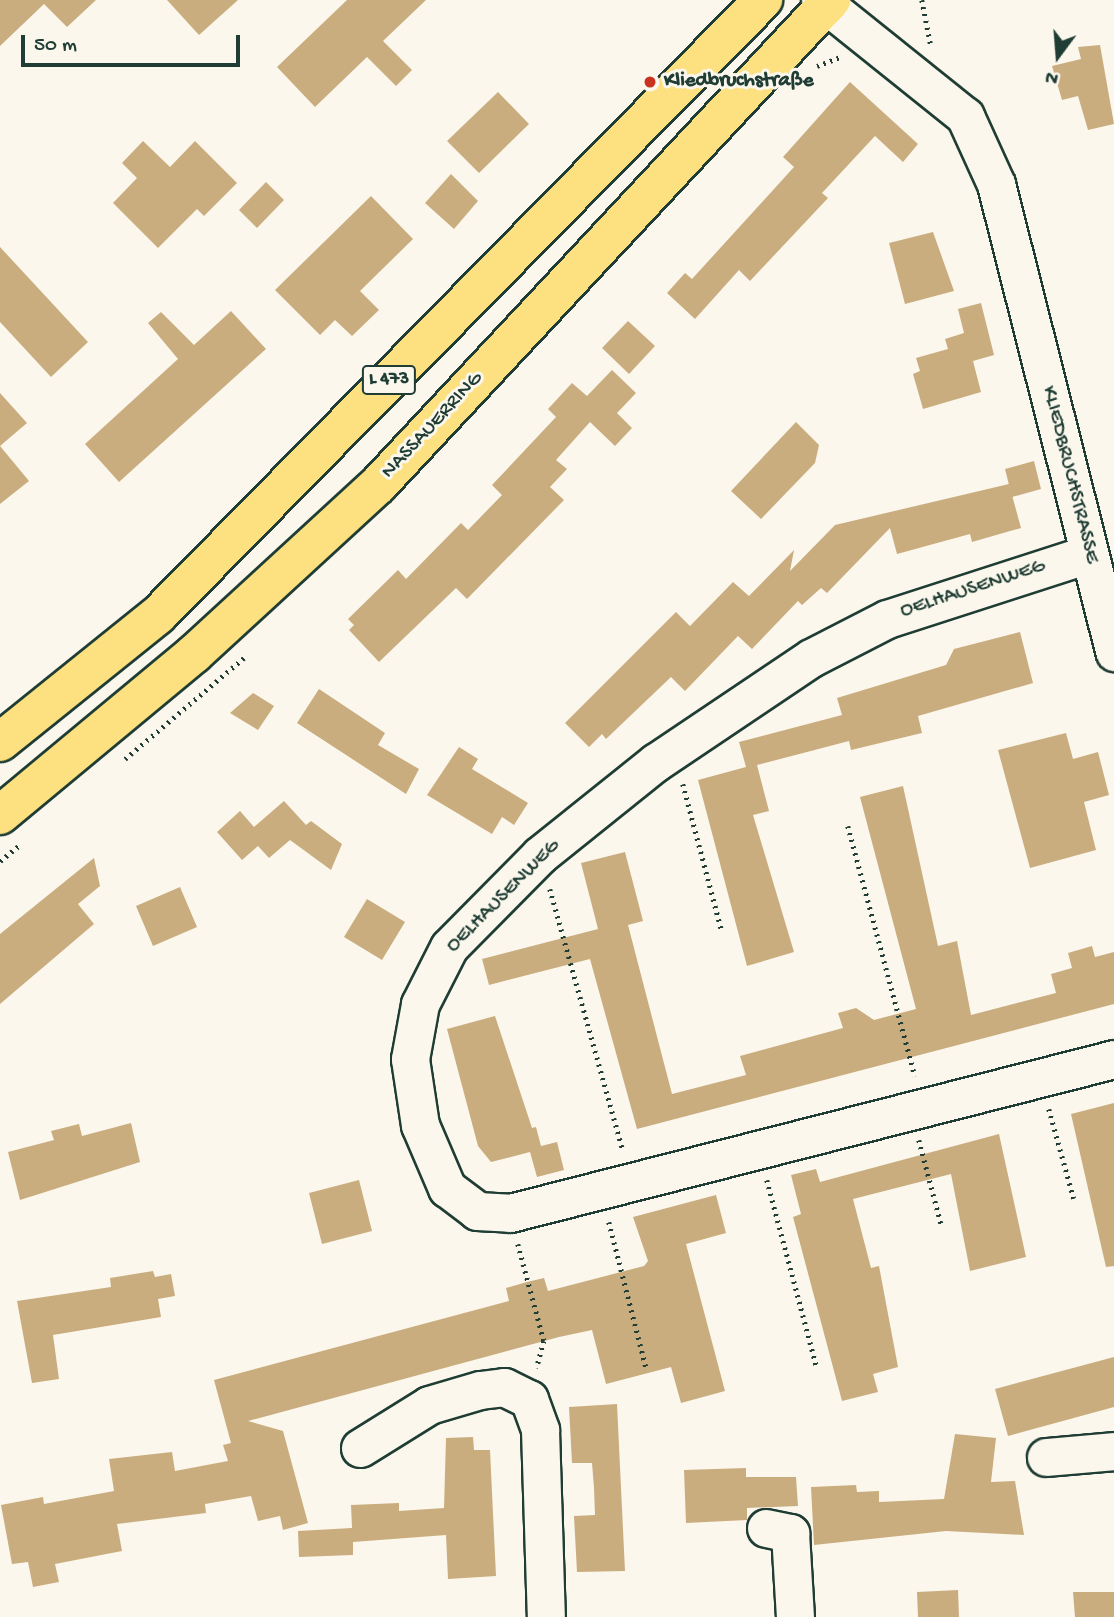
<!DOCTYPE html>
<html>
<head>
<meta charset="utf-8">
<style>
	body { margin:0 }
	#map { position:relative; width:1114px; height:1617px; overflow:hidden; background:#fbf7ec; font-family:"Gochi Hand",sans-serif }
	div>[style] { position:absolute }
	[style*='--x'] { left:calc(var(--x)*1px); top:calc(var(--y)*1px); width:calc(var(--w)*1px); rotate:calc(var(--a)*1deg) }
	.building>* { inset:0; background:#caad7f }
	.path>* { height:4.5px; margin-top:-2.25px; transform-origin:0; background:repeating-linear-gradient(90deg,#1f3d34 0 2px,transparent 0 7px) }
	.roads { filter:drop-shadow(2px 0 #1f3d34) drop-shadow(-2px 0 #1f3d34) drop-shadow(0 2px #1f3d34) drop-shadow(0 -2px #1f3d34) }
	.minor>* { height:37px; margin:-18.5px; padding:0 18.5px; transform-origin:18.5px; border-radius:18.5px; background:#fbf7ec }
	.major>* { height:38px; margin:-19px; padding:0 19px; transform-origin:19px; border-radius:19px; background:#fde080 }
	.dots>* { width:19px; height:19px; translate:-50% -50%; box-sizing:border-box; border:4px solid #fbf7ec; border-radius:50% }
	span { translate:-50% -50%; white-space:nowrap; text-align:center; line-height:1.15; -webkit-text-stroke:6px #fbf7ec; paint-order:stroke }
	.shield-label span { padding:2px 5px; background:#fbf7ec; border:2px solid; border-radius:5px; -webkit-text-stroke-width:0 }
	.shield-label { font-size:19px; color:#1f3d34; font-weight:700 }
	.poi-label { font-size:21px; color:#1f3d34; font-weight:700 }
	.left { translate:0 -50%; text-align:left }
	.street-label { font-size:21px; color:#1f3d34 }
	.north { position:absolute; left:1023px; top:21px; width:70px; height:70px; -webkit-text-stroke:5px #fbf7ec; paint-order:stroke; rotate:196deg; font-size:19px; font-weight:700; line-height:28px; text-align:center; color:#1f3d34 }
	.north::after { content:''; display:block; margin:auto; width:24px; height:32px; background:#1f3d34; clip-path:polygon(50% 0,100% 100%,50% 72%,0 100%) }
	.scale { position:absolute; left:21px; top:35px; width:219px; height:32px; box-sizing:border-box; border:4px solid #1f3d34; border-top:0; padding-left:9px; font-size:21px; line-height:24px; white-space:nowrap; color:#1f3d34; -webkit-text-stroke:5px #fbf7ec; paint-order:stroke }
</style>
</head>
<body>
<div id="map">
	<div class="building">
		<i style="clip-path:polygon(0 0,96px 0,67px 27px,44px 4px,0 46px)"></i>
		<i style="clip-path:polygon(167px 0,238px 0,199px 35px)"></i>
		<i style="clip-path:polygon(347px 0,426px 0,383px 41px,412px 70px,396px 86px,367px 57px,315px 107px,277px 67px)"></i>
		<i style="clip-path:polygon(1100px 45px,1114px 124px,1088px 130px,1078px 96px,1062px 100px,1052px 66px,1081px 59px,1078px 47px)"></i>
		<i style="clip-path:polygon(850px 82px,918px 144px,903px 162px,875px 136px,822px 193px,828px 198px,750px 281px,739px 270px,695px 319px,667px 293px,685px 273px,692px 279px,794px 167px,783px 157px)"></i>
		<i style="clip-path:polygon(498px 92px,529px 124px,479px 173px,447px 141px)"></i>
		<i style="clip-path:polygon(143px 141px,170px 167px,195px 141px,237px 183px,204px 216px,197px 209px,158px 248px,113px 203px,137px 178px,122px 163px)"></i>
		<i style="clip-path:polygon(451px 174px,478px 201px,454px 229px,425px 203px)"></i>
		<i style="clip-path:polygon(266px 182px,284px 200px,257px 228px,239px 210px)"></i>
		<i style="clip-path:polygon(371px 196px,413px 239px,360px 291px,379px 310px,352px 336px,335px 320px,320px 335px,275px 290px)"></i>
		<i style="clip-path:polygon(933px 232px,954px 291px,905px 304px,889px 243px)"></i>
		<i style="clip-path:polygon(0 247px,88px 342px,51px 377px,0 322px)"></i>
		<i style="clip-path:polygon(981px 303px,994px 355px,973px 361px,981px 392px,923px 409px,913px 374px,920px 371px,916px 358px,948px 349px,945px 339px,964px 333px,958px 309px)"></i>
		<i style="clip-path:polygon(231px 311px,266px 349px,119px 482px,85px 444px,178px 359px,148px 323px,161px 312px,194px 345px)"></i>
		<i style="clip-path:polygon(628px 321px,655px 346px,629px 374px,602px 348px)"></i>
		<i style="clip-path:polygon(612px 370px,636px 393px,617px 413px,632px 428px,615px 446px,590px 422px,556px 460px,567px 469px,550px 487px,564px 500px,467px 599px,456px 588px,379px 662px,349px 630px,354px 625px,348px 619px,398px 570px,406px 579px,461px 523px,468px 530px,502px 495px,492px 485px,556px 417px,548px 409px,572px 383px,587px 396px)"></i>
		<i style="clip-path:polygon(0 393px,27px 423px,0 446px)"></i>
		<i style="clip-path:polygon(796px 422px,819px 445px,815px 463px,761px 519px,731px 491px)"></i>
		<i style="clip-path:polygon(0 446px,29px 481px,0 504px)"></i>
		<i style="clip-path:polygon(1034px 461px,1041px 489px,1012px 497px,1005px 469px)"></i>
		<i style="clip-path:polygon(1009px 484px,1021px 528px,972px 542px,970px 534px,897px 554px,890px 528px,827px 593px,821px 588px,802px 605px,798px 601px,752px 649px,738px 636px,685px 691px,671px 677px,606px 739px,602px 734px,589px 747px,565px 723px,676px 612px,690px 626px,733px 582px,749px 596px,794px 550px,790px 571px,835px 525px)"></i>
		<i style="clip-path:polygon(1020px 632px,1033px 683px,918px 716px,922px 733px,851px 750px,849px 741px,757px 765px,769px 811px,753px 815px,794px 952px,747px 966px,698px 780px,746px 767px,739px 742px,842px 715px,837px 698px,946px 665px,954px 649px)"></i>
		<i style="clip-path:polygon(319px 689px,385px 733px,378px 745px,419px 769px,406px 794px,297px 723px)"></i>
		<i style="clip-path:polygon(253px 693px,274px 706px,258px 730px,230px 713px)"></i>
		<i style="clip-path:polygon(1066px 733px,1073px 759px,1098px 752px,1109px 795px,1084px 802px,1096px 850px,1030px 868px,998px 750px)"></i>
		<i style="clip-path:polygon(459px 747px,478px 759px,472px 769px,528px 803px,514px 825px,502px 817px,492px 834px,427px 795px)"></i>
		<i style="clip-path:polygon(903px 786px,938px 946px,957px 941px,971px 1015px,1056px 993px,1051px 974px,1072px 968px,1068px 953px,1092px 946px,1095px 957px,1114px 952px,1114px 1004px,637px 1129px,590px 959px,489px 985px,482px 959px,598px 929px,581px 863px,625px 852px,643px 921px,628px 925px,672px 1094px,746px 1075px,740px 1056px,843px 1028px,838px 1013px,856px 1008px,874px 1020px,916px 1009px,860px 797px)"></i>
		<i style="clip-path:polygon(284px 801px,306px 825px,311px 821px,342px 844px,331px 870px,290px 840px,269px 858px,258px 846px,242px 860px,217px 832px,240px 811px,254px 827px)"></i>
		<i style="clip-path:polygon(94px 858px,100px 886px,78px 904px,94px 924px,0 1004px,0 934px)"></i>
		<i style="clip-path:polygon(180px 887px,197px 927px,153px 946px,136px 906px)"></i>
		<i style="clip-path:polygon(367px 899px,405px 922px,382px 960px,344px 937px)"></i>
		<i style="clip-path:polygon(495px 1016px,532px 1128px,536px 1127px,541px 1146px,557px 1142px,564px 1170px,537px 1177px,530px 1152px,491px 1162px,478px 1146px,447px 1029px)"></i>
		<i style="clip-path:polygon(1114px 1103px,1114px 1266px,1106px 1267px,1071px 1114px)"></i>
		<i style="clip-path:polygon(131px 1123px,140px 1162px,20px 1200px,8px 1152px,54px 1140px,51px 1131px,79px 1124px,82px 1136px)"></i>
		<i style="clip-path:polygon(999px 1134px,1026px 1257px,970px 1271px,951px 1174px,853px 1199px,871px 1268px,879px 1266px,898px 1367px,873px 1374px,878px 1392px,842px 1401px,793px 1217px,801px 1214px,791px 1175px,816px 1169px,820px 1182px)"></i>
		<i style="clip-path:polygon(359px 1180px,372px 1231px,322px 1244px,309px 1193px)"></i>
		<i style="clip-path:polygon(716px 1195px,726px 1233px,686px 1244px,725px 1391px,681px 1403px,671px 1367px,606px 1384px,592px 1330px,559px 1337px,248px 1421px,283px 1431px,308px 1523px,283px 1530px,280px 1516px,258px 1521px,251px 1496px,205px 1504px,206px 1513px,117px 1524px,122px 1551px,55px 1564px,59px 1582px,33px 1587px,28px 1562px,12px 1564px,1px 1505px,43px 1497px,44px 1504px,114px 1491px,109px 1459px,172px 1452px,175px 1471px,228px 1461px,223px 1445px,231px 1443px,214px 1380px,509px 1301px,506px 1288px,527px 1282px,544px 1278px,548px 1291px,644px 1266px,648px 1261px,633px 1217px)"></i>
		<i style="clip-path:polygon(153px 1271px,155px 1277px,171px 1274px,175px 1296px,158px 1299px,161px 1317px,53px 1335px,59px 1379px,32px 1383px,17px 1301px,111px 1287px,110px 1278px)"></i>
		<i style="clip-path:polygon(1114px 1357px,1114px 1407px,1008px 1436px,995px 1389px)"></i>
		<i style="clip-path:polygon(617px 1404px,625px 1571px,577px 1572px,574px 1516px,595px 1515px,594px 1488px,592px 1463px,572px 1463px,569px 1407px)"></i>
		<i style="clip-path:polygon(955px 1434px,996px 1438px,991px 1482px,1015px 1481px,1024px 1535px,946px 1531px,814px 1545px,811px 1487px,856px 1485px,857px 1492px,879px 1491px,879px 1502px,944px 1499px)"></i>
		<i style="clip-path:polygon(473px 1437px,474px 1450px,490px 1450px,496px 1576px,448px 1579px,446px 1535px,353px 1542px,353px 1555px,299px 1557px,298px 1531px,352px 1528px,351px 1505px,399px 1503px,399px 1511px,444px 1508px,446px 1438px)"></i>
		<i style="clip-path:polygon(746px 1468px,746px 1477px,796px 1477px,798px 1506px,747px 1508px,747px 1520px,686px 1523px,684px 1470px)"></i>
		<i style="clip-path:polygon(958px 1590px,959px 1617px,918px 1617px,917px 1592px)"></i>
		<i style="clip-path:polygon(1073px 1592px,1114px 1592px,1114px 1617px,1075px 1617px)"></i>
	</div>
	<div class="path">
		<i style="--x:922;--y:0;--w:47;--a:78.9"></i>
		<i style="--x:817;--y:66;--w:26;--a:-21"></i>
		<i style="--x:125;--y:759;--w:159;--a:-40.4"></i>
		<i style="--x:683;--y:784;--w:153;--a:75.2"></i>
		<i style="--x:848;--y:826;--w:259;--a:75"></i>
		<i style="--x:0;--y:861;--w:27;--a:-39"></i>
		<i style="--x:550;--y:889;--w:271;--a:74.4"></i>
		<i style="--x:1049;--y:1109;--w:93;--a:74.5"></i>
		<i style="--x:919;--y:1140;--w:90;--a:75.2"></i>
		<i style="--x:767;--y:1180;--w:195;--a:75.1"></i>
		<i style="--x:609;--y:1222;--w:150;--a:75.7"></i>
		<i style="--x:518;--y:1244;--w:100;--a:75"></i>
		<i style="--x:544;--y:1341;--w:28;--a:105"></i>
	</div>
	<div class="roads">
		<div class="minor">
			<i style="--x:820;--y:0;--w:186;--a:38.7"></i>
			<i style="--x:965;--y:116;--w:75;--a:65.5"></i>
			<i style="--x:996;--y:184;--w:483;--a:75.8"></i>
			<i style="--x:1088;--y:554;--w:211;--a:162.1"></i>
			<i style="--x:887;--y:619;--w:85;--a:152.8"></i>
			<i style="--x:811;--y:658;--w:187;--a:146.1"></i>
			<i style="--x:656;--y:762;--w:149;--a:141.3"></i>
			<i style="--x:540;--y:855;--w:129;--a:134.7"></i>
			<i style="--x:449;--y:947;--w:64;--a:117"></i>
			<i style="--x:420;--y:1004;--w:56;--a:100.3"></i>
			<i style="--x:410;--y:1059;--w:67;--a:81.4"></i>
			<i style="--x:420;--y:1125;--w:69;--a:66.8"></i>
			<i style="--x:447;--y:1188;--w:38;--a:37"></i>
			<i style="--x:477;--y:1211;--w:33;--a:3"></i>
			<i style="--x:510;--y:1213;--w:623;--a:-14.3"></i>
			<i style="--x:360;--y:1448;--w:81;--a:-31.9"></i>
			<i style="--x:429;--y:1405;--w:53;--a:-16.4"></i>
			<i style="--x:480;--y:1390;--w:24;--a:-7"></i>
			<i style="--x:504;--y:1387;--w:28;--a:26"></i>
			<i style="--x:529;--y:1399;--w:33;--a:70"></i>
			<i style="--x:540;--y:1430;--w:187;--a:88.2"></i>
			<i style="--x:1046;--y:1457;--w:68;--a:-5"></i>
			<i style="--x:766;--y:1528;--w:25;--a:12"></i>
			<i style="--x:790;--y:1533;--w:84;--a:86.6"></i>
		</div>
		<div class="major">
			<i style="--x:0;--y:742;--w:203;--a:-38.8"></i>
			<i style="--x:158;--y:615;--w:863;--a:-45.47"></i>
			<i style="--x:0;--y:815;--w:252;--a:-39.7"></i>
			<i style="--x:194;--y:654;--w:250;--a:-42.6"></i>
			<i style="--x:378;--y:485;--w:664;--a:-46.95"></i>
		</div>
	</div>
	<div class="dots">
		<i style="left:650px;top:82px;background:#c8321e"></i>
	</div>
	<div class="shield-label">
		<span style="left:389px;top:380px">L 473</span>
	</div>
	<div class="poi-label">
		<span class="left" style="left:664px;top:82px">Kliedbruchstraße</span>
	</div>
	<div class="street-label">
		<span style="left:433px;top:426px;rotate:-47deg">NASSAUERRING</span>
		<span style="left:1069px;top:475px;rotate:76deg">KLIEDBRUCHSTRASSE</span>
		<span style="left:973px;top:590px;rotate:-18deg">OELHAUSENWEG</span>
		<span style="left:504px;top:897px;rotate:-45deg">OELHAUSENWEG</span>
	</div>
	<div class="north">N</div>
	<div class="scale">50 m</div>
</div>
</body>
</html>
